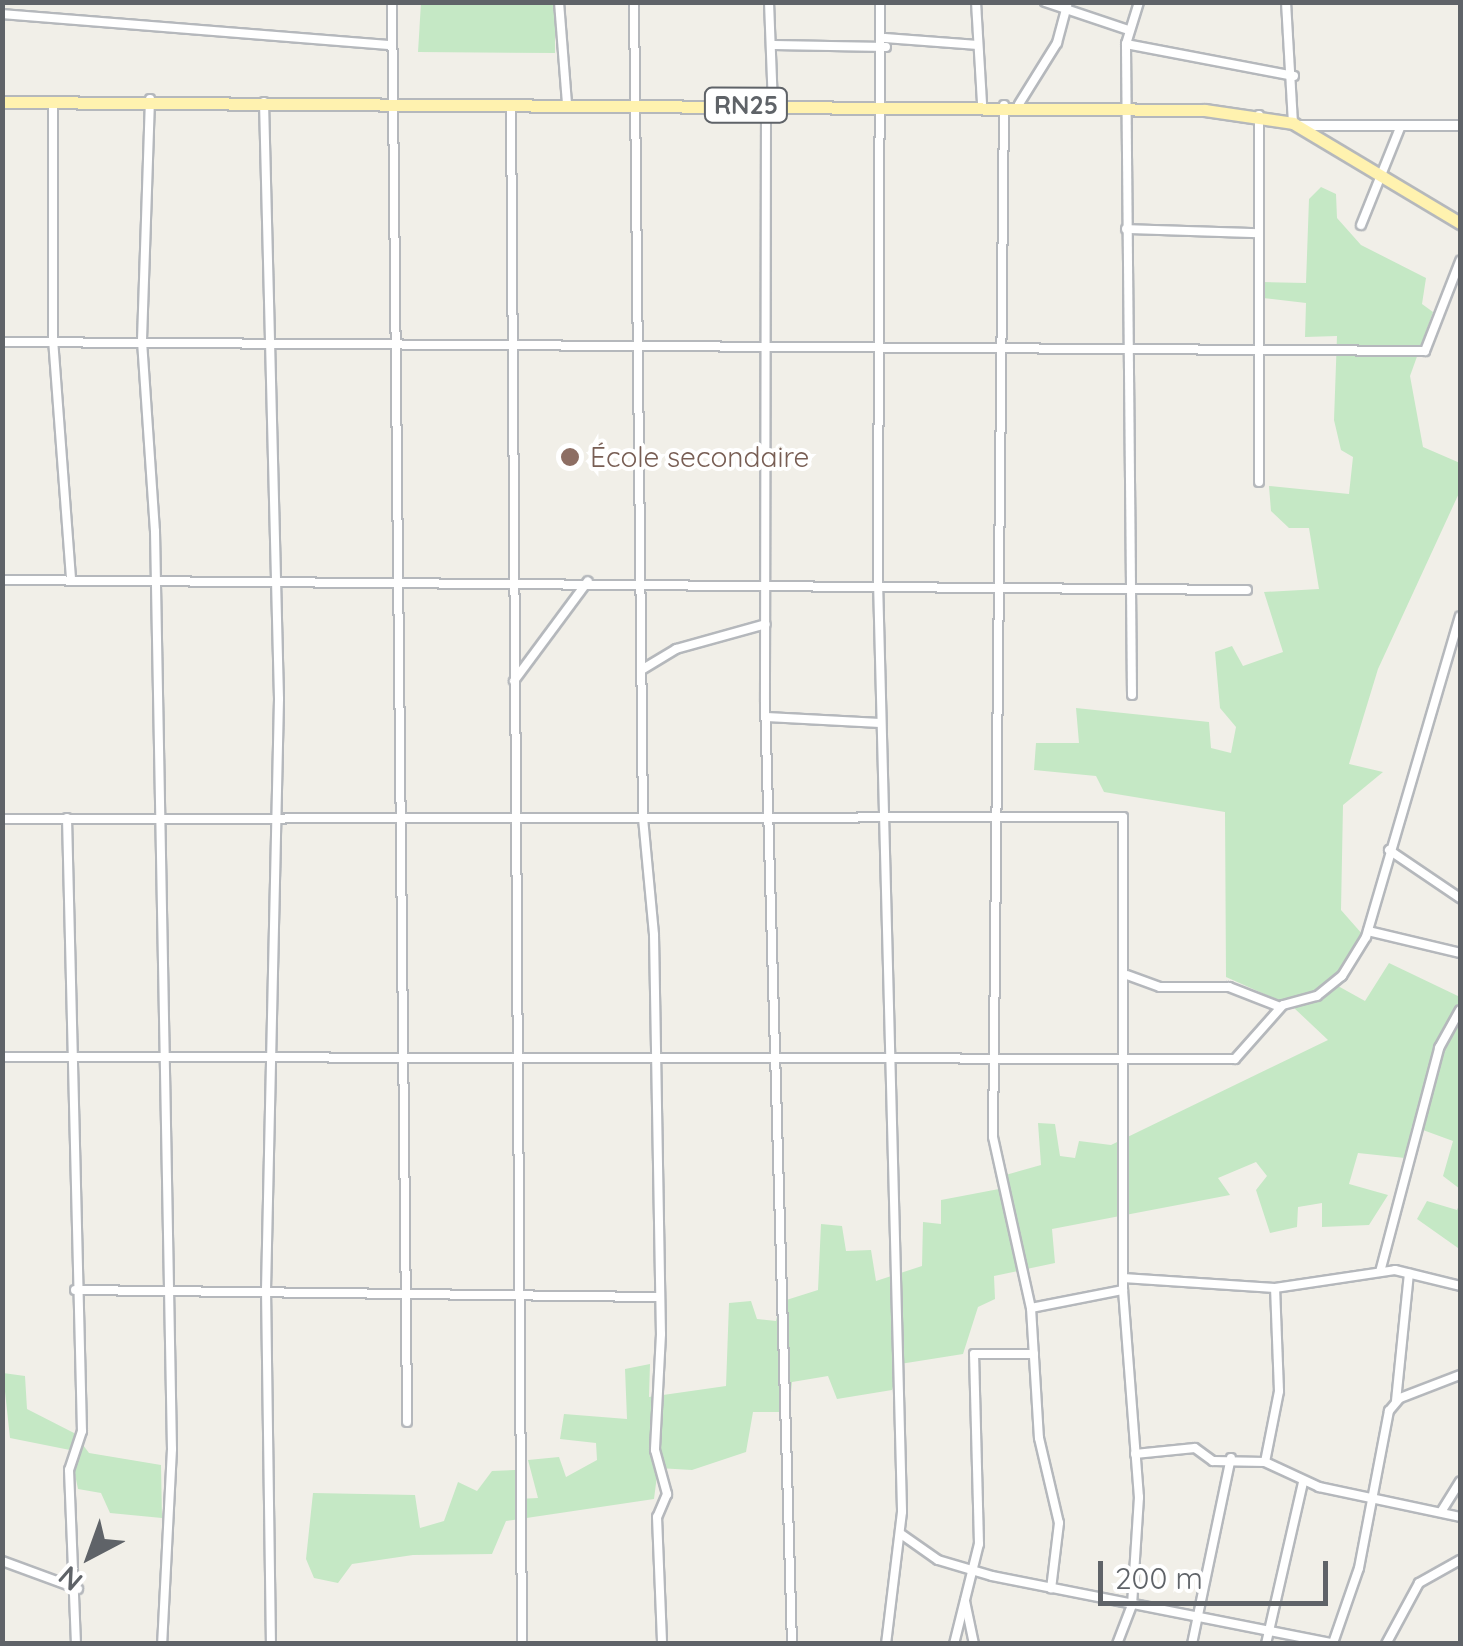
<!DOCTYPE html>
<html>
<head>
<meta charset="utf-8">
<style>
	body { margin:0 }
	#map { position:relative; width:1463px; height:1646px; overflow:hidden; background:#f1efe8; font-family:Quicksand,sans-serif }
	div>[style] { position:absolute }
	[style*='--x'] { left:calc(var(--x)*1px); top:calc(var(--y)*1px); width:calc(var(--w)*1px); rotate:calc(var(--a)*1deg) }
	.green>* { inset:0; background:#c5e8c5 }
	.roads { filter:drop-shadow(2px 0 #b5b8bc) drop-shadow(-2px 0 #b5b8bc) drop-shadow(0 2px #b5b8bc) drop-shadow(0 -2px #b5b8bc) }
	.minor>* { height:8px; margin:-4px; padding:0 4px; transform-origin:4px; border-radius:4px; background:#fff }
	.tertiary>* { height:9px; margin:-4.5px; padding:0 4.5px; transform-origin:4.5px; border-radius:4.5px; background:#fff }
	.primary>* { height:11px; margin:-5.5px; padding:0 5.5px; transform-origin:5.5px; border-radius:5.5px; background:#fff2af }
	.dots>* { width:28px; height:28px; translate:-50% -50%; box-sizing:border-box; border:5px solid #fff; border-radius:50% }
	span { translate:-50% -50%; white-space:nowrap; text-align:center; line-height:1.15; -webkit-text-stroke:8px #fff; paint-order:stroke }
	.shield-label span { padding:2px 8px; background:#fff; border:2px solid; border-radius:8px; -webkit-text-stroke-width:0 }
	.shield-label { font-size:25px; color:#5f6368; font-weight:700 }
	.education-label { font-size:28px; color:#785e54 }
	.left { translate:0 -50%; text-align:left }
	.frame { position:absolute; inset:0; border:5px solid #5f6368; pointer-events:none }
	.north { position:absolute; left:40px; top:1506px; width:100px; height:100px; -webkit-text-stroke:8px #fff; paint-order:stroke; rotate:221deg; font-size:28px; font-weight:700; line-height:40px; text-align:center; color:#5f6368 }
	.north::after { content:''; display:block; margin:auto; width:35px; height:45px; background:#5f6368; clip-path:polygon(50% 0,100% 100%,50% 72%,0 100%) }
	.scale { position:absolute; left:1098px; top:1561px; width:230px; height:45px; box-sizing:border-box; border:5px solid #5f6368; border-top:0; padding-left:12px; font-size:30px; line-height:35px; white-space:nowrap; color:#5f6368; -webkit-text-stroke:8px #fff; paint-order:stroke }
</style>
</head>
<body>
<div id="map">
	<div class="green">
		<i style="clip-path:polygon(421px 3px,555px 3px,555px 53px,418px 52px)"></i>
		<i style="clip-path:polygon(1321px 187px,1336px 194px,1337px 218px,1361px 245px,1426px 278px,1422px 304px,1433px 312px,1410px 376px,1423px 447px,1460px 463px,1460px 491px,1378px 669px,1349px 764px,1383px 772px,1343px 805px,1341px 910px,1363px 935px,1338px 986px,1365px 1001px,1389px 963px,1460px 997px,1460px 1189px,1443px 1176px,1453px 1141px,1412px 1126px,1405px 1158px,1358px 1153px,1349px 1184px,1388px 1195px,1369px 1225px,1322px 1227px,1322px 1203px,1298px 1207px,1297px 1227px,1270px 1233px,1256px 1190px,1267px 1176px,1256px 1162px,1218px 1178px,1230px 1195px,1052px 1229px,1055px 1263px,994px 1276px,995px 1299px,978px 1307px,963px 1354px,900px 1364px,892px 1390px,837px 1399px,828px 1376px,792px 1382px,789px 1412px,753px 1412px,746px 1452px,692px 1470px,658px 1468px,654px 1499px,506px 1521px,492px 1554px,413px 1555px,352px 1564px,338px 1583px,314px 1578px,306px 1559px,313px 1493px,415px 1495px,420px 1528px,444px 1521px,458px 1482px,477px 1491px,492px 1471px,515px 1470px,517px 1499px,538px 1498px,528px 1460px,559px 1457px,566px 1477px,597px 1460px,596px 1443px,560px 1439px,564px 1414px,627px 1419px,625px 1369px,650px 1364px,649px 1397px,726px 1386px,729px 1303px,751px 1301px,757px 1319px,776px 1321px,780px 1302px,818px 1290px,821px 1224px,842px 1226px,846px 1251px,871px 1250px,876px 1281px,922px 1266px,923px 1222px,941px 1224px,941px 1200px,999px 1189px,1002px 1176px,1041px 1165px,1038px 1123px,1055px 1124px,1060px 1156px,1075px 1158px,1079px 1141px,1111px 1145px,1328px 1040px,1293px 1007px,1226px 977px,1225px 812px,1104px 792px,1096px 776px,1034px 770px,1036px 743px,1079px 743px,1076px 708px,1209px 722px,1211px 748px,1231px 753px,1236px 727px,1220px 708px,1215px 652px,1232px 646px,1243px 666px,1283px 652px,1264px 592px,1319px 589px,1309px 528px,1289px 528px,1271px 511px,1269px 486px,1349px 494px,1353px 457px,1341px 450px,1334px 420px,1337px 336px,1305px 337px,1306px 303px,1263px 298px,1263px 282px,1306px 283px,1309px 199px)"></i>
		<i style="clip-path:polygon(1427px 1201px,1457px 1210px,1460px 1203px,1458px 1248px,1417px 1219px)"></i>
		<i style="clip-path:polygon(3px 1373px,25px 1376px,27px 1409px,74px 1433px,89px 1453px,161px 1465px,162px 1518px,110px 1513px,101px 1493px,78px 1489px,70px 1450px,10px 1438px)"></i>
	</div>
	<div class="roads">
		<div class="minor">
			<i style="--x:392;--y:2;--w:1420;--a:89.39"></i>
			<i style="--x:559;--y:2;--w:102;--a:85.5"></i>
			<i style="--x:634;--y:2;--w:816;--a:89.37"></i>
			<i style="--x:643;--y:818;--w:118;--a:84.6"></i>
			<i style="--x:654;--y:935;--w:399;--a:89"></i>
			<i style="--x:661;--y:1334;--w:116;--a:93"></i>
			<i style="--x:655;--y:1450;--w:46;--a:74.7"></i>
			<i style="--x:667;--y:1494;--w:25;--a:113"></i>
			<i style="--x:657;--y:1517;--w:127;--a:87.7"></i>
			<i style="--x:769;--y:2;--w:104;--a:87.8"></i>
			<i style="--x:880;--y:2;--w:579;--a:90.2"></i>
			<i style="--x:878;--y:581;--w:931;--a:88.52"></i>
			<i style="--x:902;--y:1512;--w:133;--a:96.9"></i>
			<i style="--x:976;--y:2;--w:102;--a:86.6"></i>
			<i style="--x:1045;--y:2;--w:88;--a:18.6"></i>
			<i style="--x:1286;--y:2;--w:121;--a:86.7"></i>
			<i style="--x:2;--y:14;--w:390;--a:4.6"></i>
			<i style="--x:885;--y:38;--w:93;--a:4.3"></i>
			<i style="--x:1126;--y:44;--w:171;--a:10.8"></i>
			<i style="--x:774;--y:45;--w:112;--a:1"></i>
			<i style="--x:150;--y:99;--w:242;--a:91.9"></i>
			<i style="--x:142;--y:341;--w:190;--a:86.1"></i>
			<i style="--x:155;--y:531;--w:918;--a:88.94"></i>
			<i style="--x:172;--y:1449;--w:195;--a:92.9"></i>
			<i style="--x:53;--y:101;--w:238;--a:90"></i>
			<i style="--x:53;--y:339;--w:240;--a:85.7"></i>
			<i style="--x:264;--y:102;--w:597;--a:88.56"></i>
			<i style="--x:279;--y:699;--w:590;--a:91.26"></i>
			<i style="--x:266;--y:1289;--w:355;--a:89.2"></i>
			<i style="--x:511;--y:104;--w:1540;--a:89.59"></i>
			<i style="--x:1019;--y:104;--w:72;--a:-58.1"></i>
			<i style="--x:1057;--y:43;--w:42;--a:-75"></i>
			<i style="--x:1004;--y:105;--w:1032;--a:90.61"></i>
			<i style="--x:993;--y:1137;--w:175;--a:77.5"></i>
			<i style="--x:1031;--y:1308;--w:130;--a:86.5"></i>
			<i style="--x:1039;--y:1438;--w:87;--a:76.8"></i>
			<i style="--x:1059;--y:1523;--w:66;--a:96.9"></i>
			<i style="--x:766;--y:106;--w:596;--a:90.1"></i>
			<i style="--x:765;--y:702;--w:942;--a:88.36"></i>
			<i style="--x:1361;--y:225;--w:105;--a:-68.1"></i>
			<i style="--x:1126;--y:229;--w:129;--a:1.8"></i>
			<i style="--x:2;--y:342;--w:1423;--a:0.36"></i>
			<i style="--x:1425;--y:351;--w:97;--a:-68.7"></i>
			<i style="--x:1259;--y:482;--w:367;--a:-90"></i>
			<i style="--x:2;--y:580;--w:1245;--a:0.46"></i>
			<i style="--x:643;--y:669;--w:39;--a:-31"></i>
			<i style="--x:676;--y:649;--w:93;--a:-15.5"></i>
			<i style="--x:514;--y:681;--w:124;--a:-53.5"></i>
			<i style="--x:1132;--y:695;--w:651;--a:-90.53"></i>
			<i style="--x:1126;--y:44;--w:44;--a:-72.8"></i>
			<i style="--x:766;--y:717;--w:115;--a:3"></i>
			<i style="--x:67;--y:818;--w:613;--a:88.6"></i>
			<i style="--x:82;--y:1431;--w:41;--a:108.4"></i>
			<i style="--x:69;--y:1470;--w:174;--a:87.7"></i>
			<i style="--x:2;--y:819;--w:1121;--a:-0.1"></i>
			<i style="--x:1123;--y:817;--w:473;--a:90"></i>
			<i style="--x:1123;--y:1290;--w:208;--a:85.6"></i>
			<i style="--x:1139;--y:1497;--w:108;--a:93.7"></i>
			<i style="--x:1132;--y:1605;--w:42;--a:111"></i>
			<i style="--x:1389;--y:850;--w:86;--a:34.1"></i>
			<i style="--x:1368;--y:931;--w:95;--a:13.4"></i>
			<i style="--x:1127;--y:975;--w:35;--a:20"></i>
			<i style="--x:1160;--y:987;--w:69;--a:0"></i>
			<i style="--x:1229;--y:987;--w:55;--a:21.4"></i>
			<i style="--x:2;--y:1057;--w:1233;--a:0.09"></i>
			<i style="--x:1235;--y:1059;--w:72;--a:-48.4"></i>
			<i style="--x:1283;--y:1005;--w:35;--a:-15"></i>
			<i style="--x:1317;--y:996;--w:32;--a:-39"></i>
			<i style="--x:1342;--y:976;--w:46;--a:-58.4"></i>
			<i style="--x:1366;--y:937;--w:334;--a:-73.7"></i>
			<i style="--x:1380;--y:1272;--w:232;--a:-75.2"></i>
			<i style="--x:1439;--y:1048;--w:43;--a:-61.1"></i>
			<i style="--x:1123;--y:1278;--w:152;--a:3.8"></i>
			<i style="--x:1275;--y:1288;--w:121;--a:-8.5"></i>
			<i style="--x:1395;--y:1270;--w:67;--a:13.8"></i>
			<i style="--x:75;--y:1290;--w:584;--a:0.69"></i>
			<i style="--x:1031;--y:1308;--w:94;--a:-11.1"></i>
			<i style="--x:1396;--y:1401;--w:128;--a:-84.2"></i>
			<i style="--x:1135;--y:1454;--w:60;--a:-5.7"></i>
			<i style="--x:1195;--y:1448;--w:22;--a:36"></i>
			<i style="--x:1213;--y:1461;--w:52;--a:1.1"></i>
			<i style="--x:1265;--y:1462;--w:60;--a:24.8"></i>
			<i style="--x:1319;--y:1487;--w:144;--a:12"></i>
			<i style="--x:1265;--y:1462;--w:72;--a:-78.8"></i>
			<i style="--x:1279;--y:1391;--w:103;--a:-92.2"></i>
			<i style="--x:1441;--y:1512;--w:36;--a:-58"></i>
			<i style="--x:901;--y:1534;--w:45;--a:35.1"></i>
			<i style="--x:938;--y:1560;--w:56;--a:16.5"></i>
			<i style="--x:992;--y:1576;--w:349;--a:11.2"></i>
			<i style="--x:2;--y:1561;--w:81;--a:20.2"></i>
			<i style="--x:965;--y:1601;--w:44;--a:78.2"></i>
			<i style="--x:1333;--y:1643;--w:79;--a:-70.9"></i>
			<i style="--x:1359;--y:1568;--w:160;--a:-79.2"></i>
			<i style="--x:1389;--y:1411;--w:17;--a:-50"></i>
			<i style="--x:1400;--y:1398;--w:64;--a:-21"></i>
			<i style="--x:954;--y:1644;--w:103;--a:-76"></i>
			<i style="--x:979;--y:1544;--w:190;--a:-91.5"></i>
			<i style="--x:974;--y:1354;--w:60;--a:0"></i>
			<i style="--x:1192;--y:1644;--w:190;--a:-78.2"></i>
			<i style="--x:1266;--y:1644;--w:166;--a:-77.1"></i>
			<i style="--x:1386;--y:1644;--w:69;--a:-61.6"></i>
			<i style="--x:1419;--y:1583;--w:47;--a:-29.3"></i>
		</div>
		<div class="tertiary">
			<i style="--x:1298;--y:125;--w:162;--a:0"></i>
		</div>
		<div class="primary">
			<i style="--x:2;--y:102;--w:1203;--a:0.38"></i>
			<i style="--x:1205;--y:110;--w:89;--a:8.4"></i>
			<i style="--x:1293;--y:123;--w:195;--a:30.9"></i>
		</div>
	</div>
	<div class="dots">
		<i style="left:570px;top:457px;background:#8d6e63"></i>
	</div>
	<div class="shield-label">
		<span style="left:746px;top:105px">RN25</span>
	</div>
	<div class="education-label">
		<span class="left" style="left:590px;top:457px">École secondaire</span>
	</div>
	<div class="frame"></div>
	<div class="north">N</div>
	<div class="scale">200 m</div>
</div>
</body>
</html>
